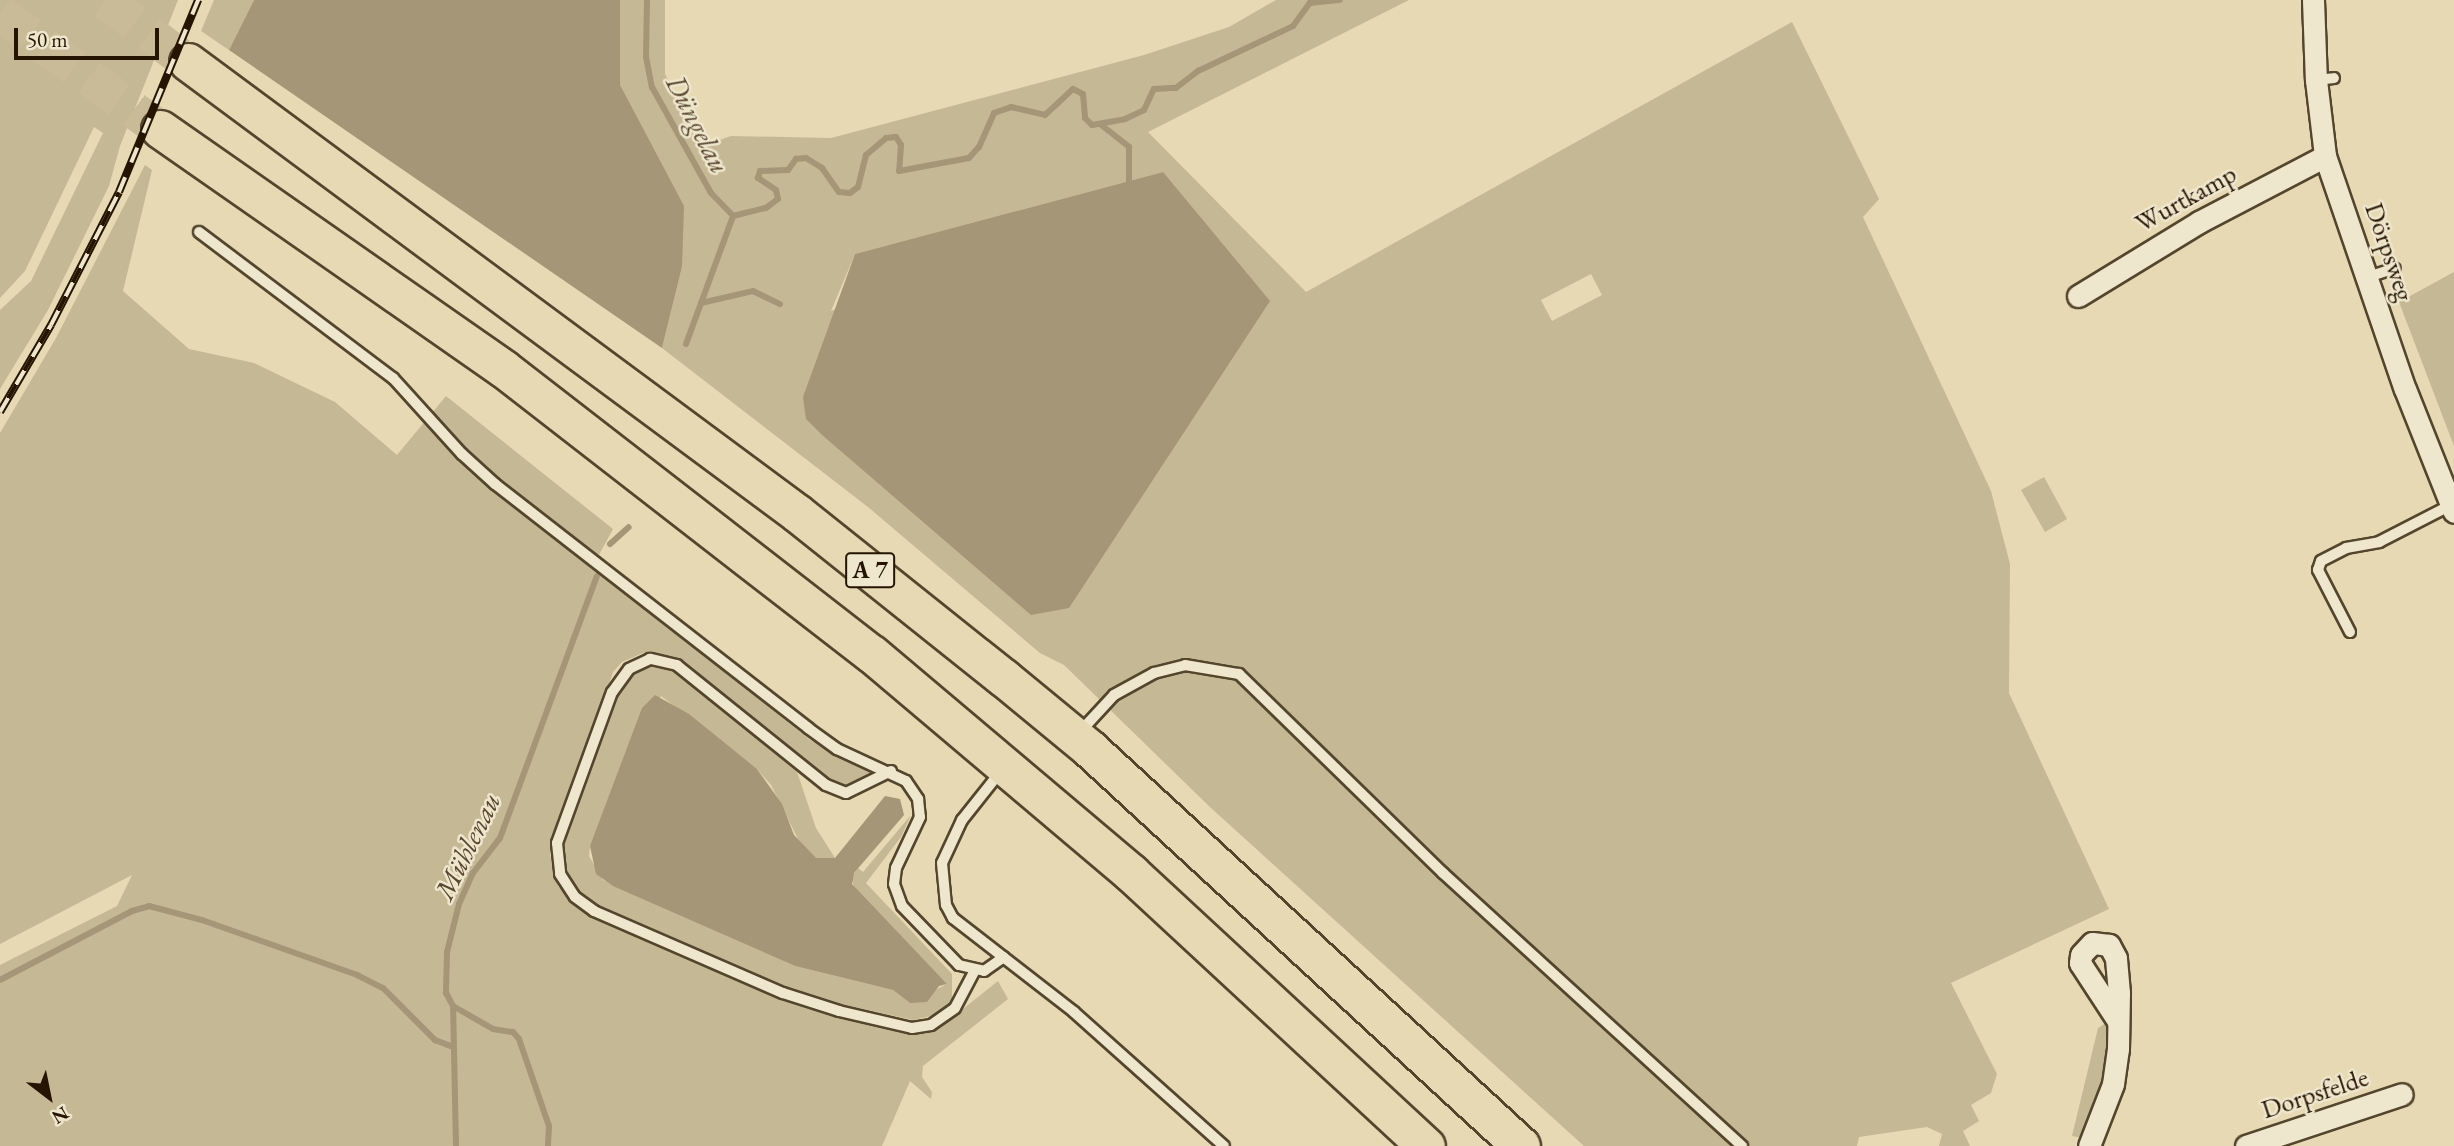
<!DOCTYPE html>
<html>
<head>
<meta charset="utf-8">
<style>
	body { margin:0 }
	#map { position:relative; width:2454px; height:1146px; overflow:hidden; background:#e6d9b3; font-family:"EB Garamond",serif }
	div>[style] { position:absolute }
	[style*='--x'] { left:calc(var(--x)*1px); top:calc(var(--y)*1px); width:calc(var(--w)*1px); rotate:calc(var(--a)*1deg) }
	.green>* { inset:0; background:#c5b895 }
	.water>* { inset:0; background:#a49676 }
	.stream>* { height:6px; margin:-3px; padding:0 3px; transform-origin:3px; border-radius:3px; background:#a49676 }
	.highway-tunnel>* { height:37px; margin-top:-18.5px; transform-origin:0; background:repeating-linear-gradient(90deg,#c9bb98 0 37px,transparent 0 55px) }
	.roads { filter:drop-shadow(2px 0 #54452d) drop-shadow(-2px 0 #54452d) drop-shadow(0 2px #54452d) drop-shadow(0 -2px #54452d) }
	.lane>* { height:10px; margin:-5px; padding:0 5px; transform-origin:5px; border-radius:5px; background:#efe6ce }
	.street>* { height:21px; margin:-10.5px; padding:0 10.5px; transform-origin:10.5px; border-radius:10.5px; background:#efe6ce }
	.highway>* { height:37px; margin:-18.5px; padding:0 18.5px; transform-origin:18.5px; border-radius:18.5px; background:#e6d9b3 }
	.rail>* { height:8px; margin-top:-4px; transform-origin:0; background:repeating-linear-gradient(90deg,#efe6ce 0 16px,#241400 0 32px); box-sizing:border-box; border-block:2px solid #241400 }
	span { translate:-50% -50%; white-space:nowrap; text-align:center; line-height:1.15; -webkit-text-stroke:5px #efe6ce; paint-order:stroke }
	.shield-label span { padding:2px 5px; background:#efe6ce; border:2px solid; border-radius:5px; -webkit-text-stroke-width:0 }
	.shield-label { font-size:24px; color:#241400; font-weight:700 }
	.street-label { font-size:26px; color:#241400 }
	.water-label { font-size:28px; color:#57482f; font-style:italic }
	.north { position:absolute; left:14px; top:1062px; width:70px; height:70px; -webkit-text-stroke:5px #efe6ce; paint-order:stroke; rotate:148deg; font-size:19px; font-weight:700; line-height:28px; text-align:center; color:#241400 }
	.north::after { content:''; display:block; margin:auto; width:24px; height:32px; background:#241400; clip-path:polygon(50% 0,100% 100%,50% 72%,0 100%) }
	.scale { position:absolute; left:14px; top:28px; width:145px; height:32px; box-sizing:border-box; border:4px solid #241400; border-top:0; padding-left:9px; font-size:21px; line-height:24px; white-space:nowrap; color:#241400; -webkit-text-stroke:5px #efe6ce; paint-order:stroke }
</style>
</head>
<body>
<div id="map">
	<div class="green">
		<i style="clip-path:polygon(0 0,178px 0,120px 146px,109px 186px,48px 310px,0 389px,0 310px,31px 281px,103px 133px,94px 127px,25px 271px,0 298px)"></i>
		<i style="clip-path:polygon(214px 0,254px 0,229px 50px,201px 31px)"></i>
		<i style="clip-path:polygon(evenodd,620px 0,665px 0,665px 74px,700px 147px,731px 136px,831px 138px,1144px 55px,1229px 27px,1276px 0,1409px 0,1148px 132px,1306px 292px,1792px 22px,1879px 199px,1863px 217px,1991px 491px,2010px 564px,2009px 693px,2109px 909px,1951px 983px,1997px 1074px,1991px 1093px,1971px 1105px,1979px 1121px,1963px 1131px,1970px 1146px,1939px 1146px,1942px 1134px,1927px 1127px,1859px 1137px,1857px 1146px,1584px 1146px,1211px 808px,1064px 665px,1040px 653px,868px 507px,662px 348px,682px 267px,620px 85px,620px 0,1163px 172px,831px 311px,855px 254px,1163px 172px,620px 0,1591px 274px,1602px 295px,1552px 321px,1541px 300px,1591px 274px)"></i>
		<i style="clip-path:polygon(145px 165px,152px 170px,123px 291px,189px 349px,254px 363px,335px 402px,397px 455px,446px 396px,613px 529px,593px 566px,810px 740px,877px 775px,850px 787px,830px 780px,679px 660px,645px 652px,622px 662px,613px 672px,550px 855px,558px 886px,580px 909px,808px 1009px,925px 1034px,939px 1028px,998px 981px,1008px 999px,923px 1066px,922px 1077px,932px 1092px,931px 1099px,910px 1081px,882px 1146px,0 1146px,0 965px,117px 906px,132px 875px,0 944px,0 433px,56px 338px)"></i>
		<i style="clip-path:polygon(2454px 272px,2454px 446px,2399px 302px)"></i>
		<i style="clip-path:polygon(2044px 477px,2067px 519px,2045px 532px,2021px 490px)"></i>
		<i style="clip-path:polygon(658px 665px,673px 670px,797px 772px,816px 828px,835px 858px,816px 858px,803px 849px,771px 785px,757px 769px,661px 696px,590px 846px,589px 856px,603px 880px,795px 966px,893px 990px,910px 1003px,947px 984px,855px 889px,851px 878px,858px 868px,863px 872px,911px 815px,901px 837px,866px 883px,952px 974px,952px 999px,940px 1014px,913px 1020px,813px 998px,592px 902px,576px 890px,564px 864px,565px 843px,618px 692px,642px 667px)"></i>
		<i style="clip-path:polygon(2106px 1023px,2109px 1040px,2097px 1103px,2083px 1138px,2072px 1136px,2098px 1028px)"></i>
	</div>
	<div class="water">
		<i style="clip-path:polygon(254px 0,620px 0,620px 85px,684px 206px,682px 267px,662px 348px,229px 50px)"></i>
		<i style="clip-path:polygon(1163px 172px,1270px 301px,1069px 608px,1031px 615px,821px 434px,806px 419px,803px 397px,855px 254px)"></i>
		<i style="clip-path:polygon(655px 695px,689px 714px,757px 769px,782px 804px,794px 835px,816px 858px,835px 858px,885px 796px,900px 799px,904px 815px,854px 873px,852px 884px,947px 984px,939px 986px,927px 1002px,910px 1003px,893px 990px,795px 966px,613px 886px,596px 874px,590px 846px,642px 708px)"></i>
	</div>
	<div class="stream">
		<i style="--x:647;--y:0;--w:57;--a:91"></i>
		<i style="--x:646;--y:57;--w:31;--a:79"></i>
		<i style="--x:652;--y:87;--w:121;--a:60.9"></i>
		<i style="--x:711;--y:193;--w:32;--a:46"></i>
		<i style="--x:1100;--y:124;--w:37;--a:38"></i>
		<i style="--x:1129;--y:147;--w:34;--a:90"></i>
		<i style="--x:701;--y:303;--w:53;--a:-13"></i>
		<i style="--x:753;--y:291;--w:30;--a:26"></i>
		<i style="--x:686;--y:344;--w:136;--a:-69.8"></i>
		<i style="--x:733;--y:216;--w:34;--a:-14"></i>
		<i style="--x:766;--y:208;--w:15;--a:-37"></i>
		<i style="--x:778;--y:199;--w:9;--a:-103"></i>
		<i style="--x:776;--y:190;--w:22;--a:-146"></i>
		<i style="--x:758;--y:178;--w:7;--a:-74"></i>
		<i style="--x:760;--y:171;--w:28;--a:-2"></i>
		<i style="--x:788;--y:170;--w:14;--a:-54"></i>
		<i style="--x:796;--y:159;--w:10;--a:-6"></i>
		<i style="--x:806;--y:158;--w:19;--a:32"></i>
		<i style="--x:822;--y:168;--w:29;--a:55"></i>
		<i style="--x:839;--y:192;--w:11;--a:5"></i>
		<i style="--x:850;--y:193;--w:10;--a:-37"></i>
		<i style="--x:858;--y:187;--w:33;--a:-76"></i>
		<i style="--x:866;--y:155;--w:26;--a:-40"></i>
		<i style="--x:886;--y:138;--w:10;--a:-6"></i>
		<i style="--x:896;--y:137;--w:9;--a:58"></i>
		<i style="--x:901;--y:145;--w:26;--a:94"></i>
		<i style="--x:899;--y:171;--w:71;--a:-10.5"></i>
		<i style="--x:969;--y:158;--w:15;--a:-48"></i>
		<i style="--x:979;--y:147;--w:37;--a:-66"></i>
		<i style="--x:994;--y:113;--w:18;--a:-19"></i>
		<i style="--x:1011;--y:107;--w:35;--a:13"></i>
		<i style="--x:1045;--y:115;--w:38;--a:-43"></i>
		<i style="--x:1073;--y:89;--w:11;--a:27"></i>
		<i style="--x:1083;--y:94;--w:24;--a:85"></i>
		<i style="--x:1085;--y:118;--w:10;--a:45"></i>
		<i style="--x:1092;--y:125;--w:34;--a:-10"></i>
		<i style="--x:1125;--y:119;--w:21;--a:-25"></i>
		<i style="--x:1144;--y:110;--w:23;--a:-65"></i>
		<i style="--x:1154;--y:89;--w:22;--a:-3"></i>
		<i style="--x:1176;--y:88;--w:28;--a:-38"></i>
		<i style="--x:1198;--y:71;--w:105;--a:-25.3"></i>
		<i style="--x:1293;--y:26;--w:29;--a:-54"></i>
		<i style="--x:1310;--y:3;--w:30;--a:-6"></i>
		<i style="--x:610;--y:544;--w:25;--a:-42"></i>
		<i style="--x:0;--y:980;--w:149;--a:-27.6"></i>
		<i style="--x:132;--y:911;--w:18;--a:-16"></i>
		<i style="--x:149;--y:906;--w:55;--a:14.8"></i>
		<i style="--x:202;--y:920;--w:164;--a:19.5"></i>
		<i style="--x:357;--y:975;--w:29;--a:27"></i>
		<i style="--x:383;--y:988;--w:74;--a:45"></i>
		<i style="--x:435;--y:1040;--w:17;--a:21"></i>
		<i style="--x:453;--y:1006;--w:46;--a:29.9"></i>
		<i style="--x:493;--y:1029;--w:20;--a:9"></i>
		<i style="--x:513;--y:1032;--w:9;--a:49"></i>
		<i style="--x:519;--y:1039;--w:92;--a:71"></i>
		<i style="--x:549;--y:1126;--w:20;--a:93"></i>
		<i style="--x:456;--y:1146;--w:140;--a:-91.2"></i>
		<i style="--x:453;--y:1006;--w:15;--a:-118"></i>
		<i style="--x:446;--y:993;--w:41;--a:-88.6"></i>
		<i style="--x:447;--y:952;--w:49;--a:-76"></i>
		<i style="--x:459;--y:904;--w:34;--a:-66"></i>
		<i style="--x:473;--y:873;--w:44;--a:-52.4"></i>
		<i style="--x:500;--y:838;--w:279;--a:-69.7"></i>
	</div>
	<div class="highway-tunnel">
		<i style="--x:105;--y:0;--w:104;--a:36.8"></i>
		<i style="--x:0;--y:13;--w:198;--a:35.9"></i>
	</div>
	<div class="roads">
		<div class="lane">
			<i style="--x:2316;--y:80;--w:18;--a:-6"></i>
			<i style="--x:199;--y:232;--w:243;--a:37"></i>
			<i style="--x:393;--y:378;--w:103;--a:47.8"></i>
			<i style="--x:462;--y:454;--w:45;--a:42.3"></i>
			<i style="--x:495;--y:484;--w:397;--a:37.9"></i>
			<i style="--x:808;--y:728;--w:36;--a:36"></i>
			<i style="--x:837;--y:749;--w:76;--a:24.9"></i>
			<i style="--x:906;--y:781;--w:22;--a:56"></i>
			<i style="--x:918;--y:799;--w:18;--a:84"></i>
			<i style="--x:920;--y:817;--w:56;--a:115.2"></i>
			<i style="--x:896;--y:868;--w:16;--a:97"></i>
			<i style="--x:894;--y:884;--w:23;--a:70"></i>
			<i style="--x:902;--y:906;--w:82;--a:46"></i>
			<i style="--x:959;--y:965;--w:26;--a:13"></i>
			<i style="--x:984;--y:971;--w:24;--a:-35"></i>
			<i style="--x:2368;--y:277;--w:28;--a:-18"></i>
			<i style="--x:2350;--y:632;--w:70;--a:-117.3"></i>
			<i style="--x:2318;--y:570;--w:9;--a:-72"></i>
			<i style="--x:2321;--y:561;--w:28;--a:-27"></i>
			<i style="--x:2346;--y:548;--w:34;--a:-10"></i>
			<i style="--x:2379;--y:542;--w:81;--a:-27.2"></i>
			<i style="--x:1078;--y:734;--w:53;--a:-47.3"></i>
			<i style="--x:1114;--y:695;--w:46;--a:-28.8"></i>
			<i style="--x:1154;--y:673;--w:32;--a:-14"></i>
			<i style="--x:1185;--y:665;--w:55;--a:9.5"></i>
			<i style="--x:1239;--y:674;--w:285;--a:44.3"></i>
			<i style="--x:1443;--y:873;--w:405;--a:42.4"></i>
			<i style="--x:891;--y:771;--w:50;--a:153.9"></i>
			<i style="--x:846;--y:793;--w:22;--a:-158"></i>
			<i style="--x:826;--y:785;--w:191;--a:-141.2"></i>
			<i style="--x:677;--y:665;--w:28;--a:-167"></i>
			<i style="--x:650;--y:659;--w:23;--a:155"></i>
			<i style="--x:629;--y:669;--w:29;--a:126"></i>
			<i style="--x:612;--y:692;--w:161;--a:110"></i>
			<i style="--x:557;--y:843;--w:31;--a:84"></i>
			<i style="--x:560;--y:874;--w:27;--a:57"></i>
			<i style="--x:575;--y:897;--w:24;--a:36"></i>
			<i style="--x:594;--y:911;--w:206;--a:23.5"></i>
			<i style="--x:783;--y:993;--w:59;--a:17.8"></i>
			<i style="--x:839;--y:1011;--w:75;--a:13.1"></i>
			<i style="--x:912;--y:1028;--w:19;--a:-9"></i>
			<i style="--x:931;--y:1025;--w:29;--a:-35"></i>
			<i style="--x:955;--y:1008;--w:41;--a:-62.2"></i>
			<i style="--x:1001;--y:771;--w:63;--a:128.5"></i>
			<i style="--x:962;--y:820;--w:47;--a:114.9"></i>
			<i style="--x:942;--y:863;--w:42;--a:84.6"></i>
			<i style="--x:946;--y:905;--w:15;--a:62"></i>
			<i style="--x:953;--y:918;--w:153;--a:37.8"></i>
			<i style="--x:1074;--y:1012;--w:201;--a:41.8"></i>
		</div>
		<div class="street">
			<i style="--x:2313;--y:0;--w:80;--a:87.9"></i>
			<i style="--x:2316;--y:80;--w:77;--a:83.2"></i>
			<i style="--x:2325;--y:156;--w:246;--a:71.1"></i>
			<i style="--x:2405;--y:389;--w:132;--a:68.3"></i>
			<i style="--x:2078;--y:296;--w:142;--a:-31.4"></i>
			<i style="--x:2199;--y:222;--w:142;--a:-27.6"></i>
			<i style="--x:2089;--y:1146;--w:66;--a:-68.8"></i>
			<i style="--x:2113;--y:1084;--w:35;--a:-82"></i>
			<i style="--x:2118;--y:1049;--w:56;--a:-89"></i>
			<i style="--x:2119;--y:993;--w:35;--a:-95"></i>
			<i style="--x:2116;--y:958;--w:15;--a:-118"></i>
			<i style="--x:2109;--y:945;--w:17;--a:-173"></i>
			<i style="--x:2092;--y:943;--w:16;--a:133"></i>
			<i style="--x:2081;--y:955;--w:8;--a:97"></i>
			<i style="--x:2080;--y:963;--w:69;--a:56.8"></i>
			<i style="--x:2246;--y:1146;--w:164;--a:-18.4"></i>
		</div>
		<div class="highway">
			<i style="--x:188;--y:62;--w:758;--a:36.52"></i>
			<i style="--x:797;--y:513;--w:265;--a:38.6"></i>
			<i style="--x:1004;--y:678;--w:112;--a:39.5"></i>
			<i style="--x:1090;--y:749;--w:586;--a:42.65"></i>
			<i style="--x:160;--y:129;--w:419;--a:34.9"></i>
			<i style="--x:504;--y:369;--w:465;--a:37.8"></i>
			<i style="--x:872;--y:654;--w:339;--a:40.2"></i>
			<i style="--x:1131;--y:873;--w:402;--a:42.8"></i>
		</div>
	</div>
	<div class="rail">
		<i style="--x:0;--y:412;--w:101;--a:-59.6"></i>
		<i style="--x:51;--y:325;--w:149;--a:-62.9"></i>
		<i style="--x:119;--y:192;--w:208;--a:-67.6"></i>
	</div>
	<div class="shield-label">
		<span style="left:870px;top:570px">A 7</span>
	</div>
	<div class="street-label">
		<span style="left:2186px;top:199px;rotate:-29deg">Wurtkamp</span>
		<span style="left:2389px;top:252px;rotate:71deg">Dörpsweg</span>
		<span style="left:2315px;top:1094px;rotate:-18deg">Dorpsfelde</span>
	</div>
	<div class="water-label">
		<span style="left:698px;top:124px;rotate:63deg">Düngelau</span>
		<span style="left:467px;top:846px;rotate:-64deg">Mühlenau</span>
	</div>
	<div class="north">N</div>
	<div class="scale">50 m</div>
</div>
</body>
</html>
